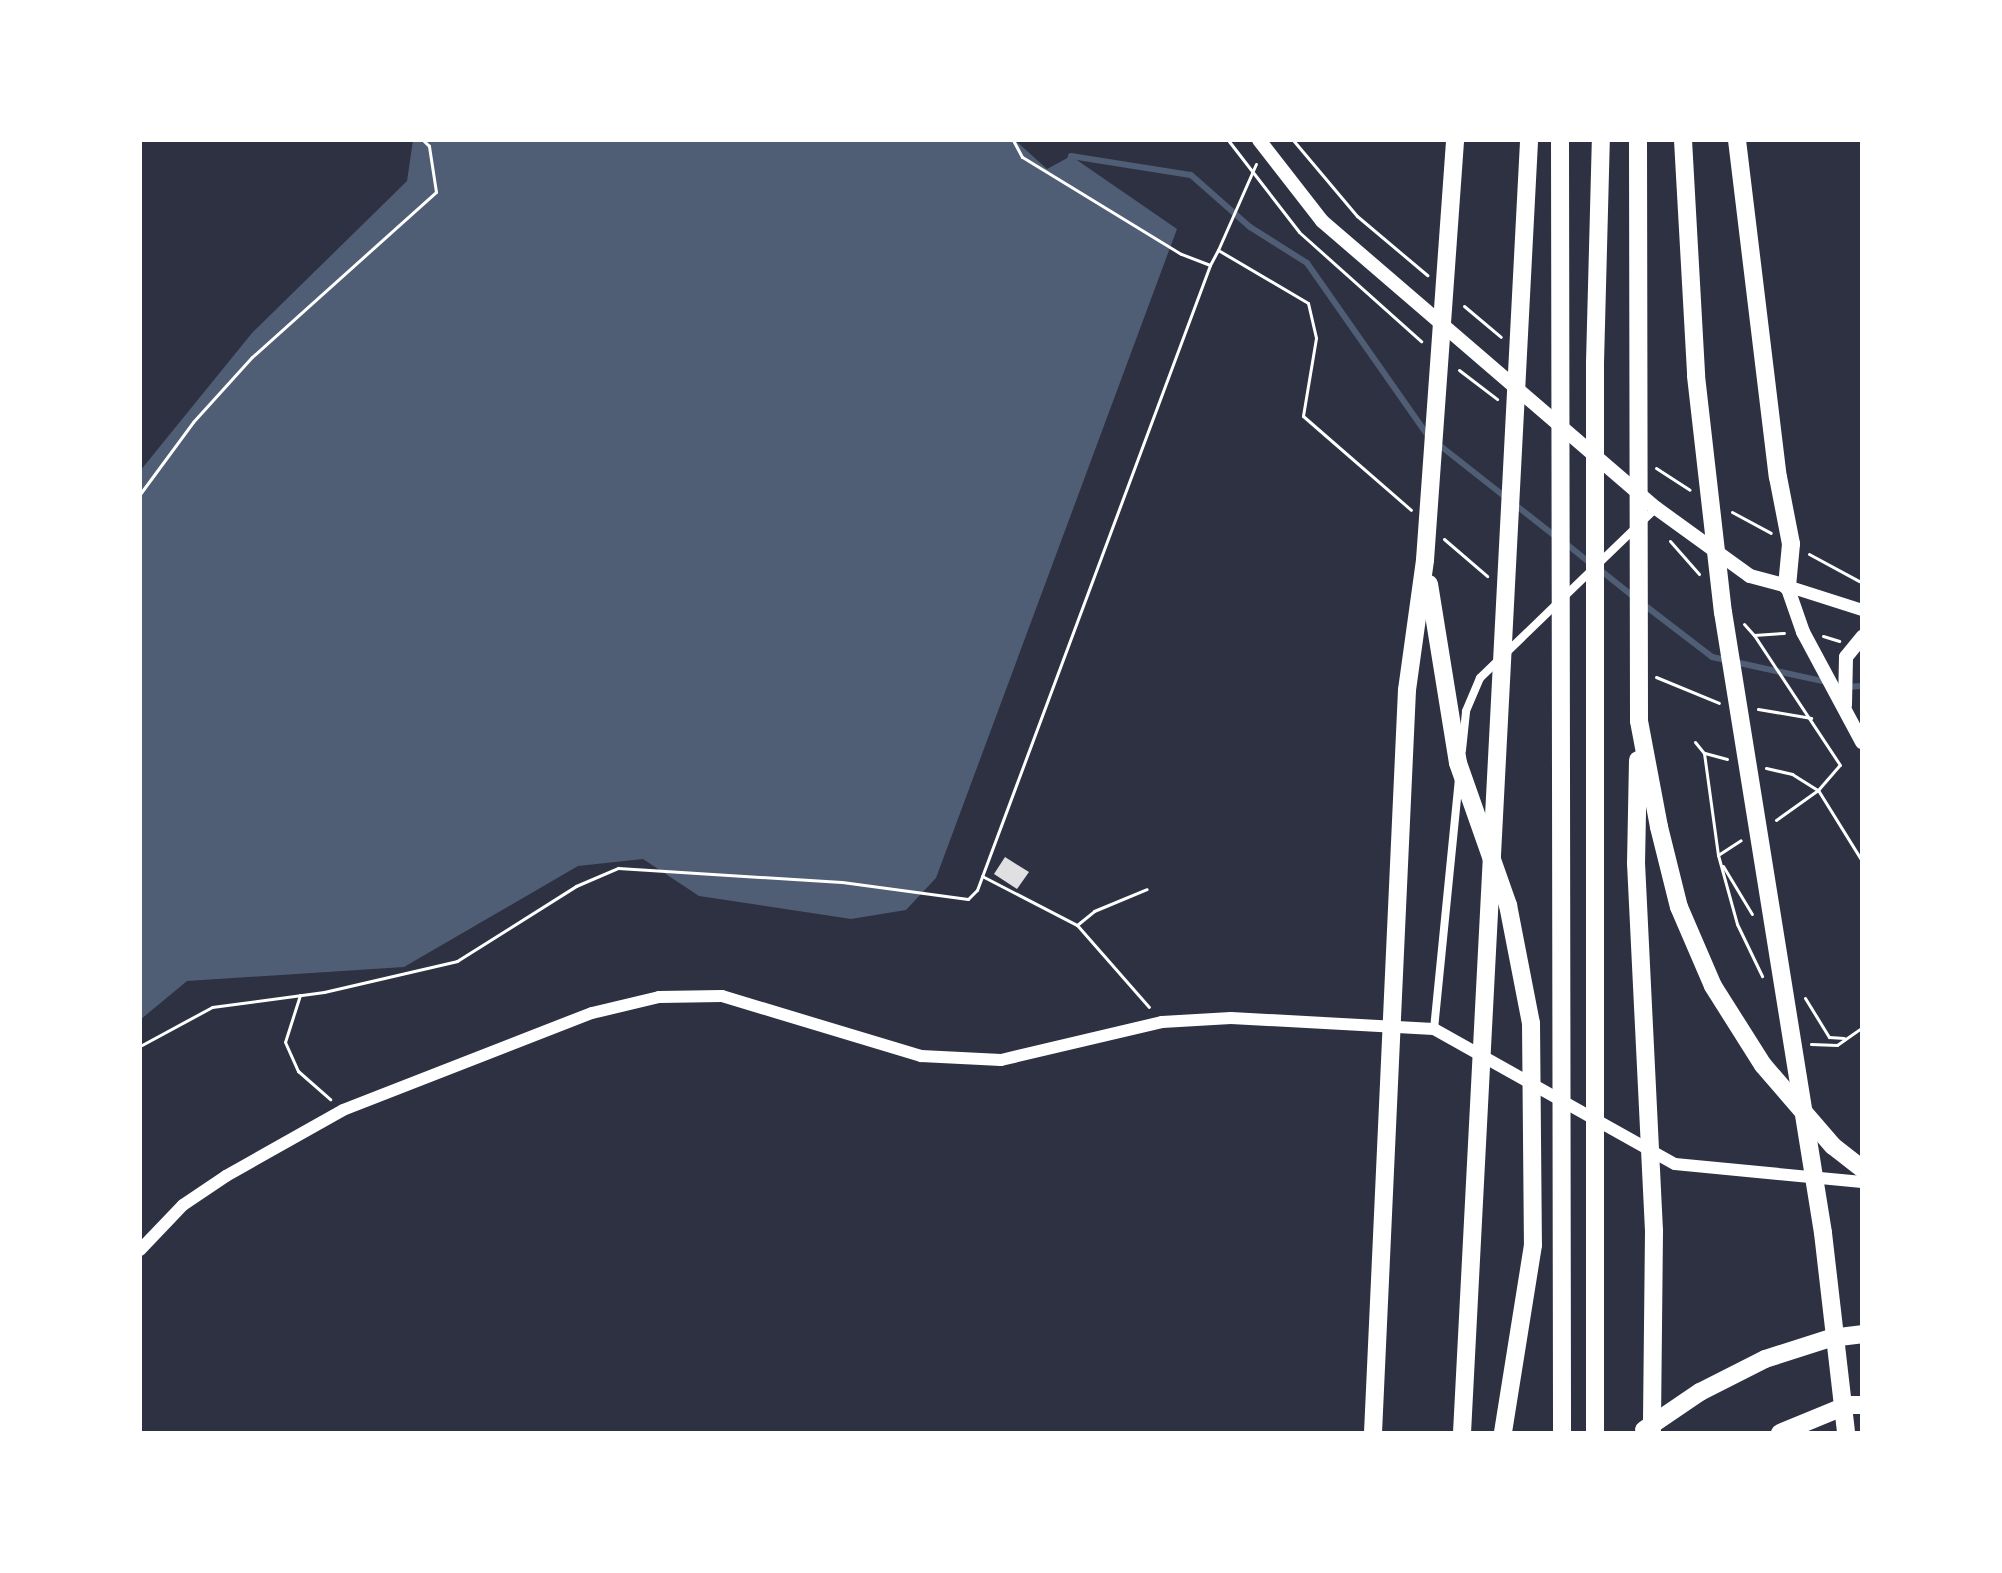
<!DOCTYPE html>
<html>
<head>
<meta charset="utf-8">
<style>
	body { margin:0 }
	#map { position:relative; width:2002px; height:1573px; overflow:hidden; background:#2d3142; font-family:"PT Sans",sans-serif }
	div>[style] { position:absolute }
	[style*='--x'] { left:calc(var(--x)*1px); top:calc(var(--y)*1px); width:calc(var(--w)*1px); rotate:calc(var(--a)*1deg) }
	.water>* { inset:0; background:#4f5d75 }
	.stream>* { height:6px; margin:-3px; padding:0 3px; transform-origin:3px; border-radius:3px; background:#4f5d75 }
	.building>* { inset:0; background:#e0e0e3 }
	.path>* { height:3px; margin:-1.5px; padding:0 1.5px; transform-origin:1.5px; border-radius:1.5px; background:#fff }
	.minor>* { height:8px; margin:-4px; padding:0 4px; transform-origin:4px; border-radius:4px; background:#fff }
	.tertiary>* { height:12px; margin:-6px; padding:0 6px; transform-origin:6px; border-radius:6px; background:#fff }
	.secondary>* { height:14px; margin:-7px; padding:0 7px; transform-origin:7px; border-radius:7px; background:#fff }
	.trunk>* { height:18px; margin:-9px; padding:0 9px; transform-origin:9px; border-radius:9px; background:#fff }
	.motorway>* { height:18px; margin:-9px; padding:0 9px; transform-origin:9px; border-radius:9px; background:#fff }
	span { translate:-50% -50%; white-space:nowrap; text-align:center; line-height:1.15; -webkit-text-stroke:8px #fff; paint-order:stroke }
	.frame { position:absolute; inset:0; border:142px solid #fff; pointer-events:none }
</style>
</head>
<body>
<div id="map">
	<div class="water">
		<i style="clip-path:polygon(413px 140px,1015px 140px,1047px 169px,1071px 156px,1177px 229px,936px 878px,906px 910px,851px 919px,699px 896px,643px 859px,578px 866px,404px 967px,187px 981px,140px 1020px,140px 471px,252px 333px,407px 181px)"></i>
	</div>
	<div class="stream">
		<i style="--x:1069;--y:164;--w:8;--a:-76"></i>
		<i style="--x:1071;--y:156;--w:121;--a:9"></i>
		<i style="--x:1191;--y:175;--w:79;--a:41.4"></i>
		<i style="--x:1250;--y:227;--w:67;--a:32.3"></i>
		<i style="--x:1307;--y:263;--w:213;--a:55"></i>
		<i style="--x:1438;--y:444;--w:149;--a:38.2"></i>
		<i style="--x:1564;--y:542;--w:33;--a:39"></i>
		<i style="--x:1599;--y:569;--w:45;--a:38.7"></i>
		<i style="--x:1643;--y:604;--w:87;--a:37.5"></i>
		<i style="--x:1712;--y:657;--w:118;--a:12.3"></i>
		<i style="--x:1846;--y:687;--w:16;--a:-4"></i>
	</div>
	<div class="building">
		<i style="clip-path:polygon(1005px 857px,1029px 872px,1017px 889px,994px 874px)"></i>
	</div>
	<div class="path">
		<i style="--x:1228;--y:140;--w:116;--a:52.3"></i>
		<i style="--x:1299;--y:232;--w:164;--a:41.8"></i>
		<i style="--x:1293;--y:140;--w:99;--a:49.9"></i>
		<i style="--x:1357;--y:216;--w:92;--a:40.1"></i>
		<i style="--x:1218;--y:250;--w:94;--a:-66.2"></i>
		<i style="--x:1210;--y:265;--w:17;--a:-62"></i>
		<i style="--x:1218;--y:250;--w:104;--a:30.5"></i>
		<i style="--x:1308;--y:303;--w:36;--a:77"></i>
		<i style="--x:1316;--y:338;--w:79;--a:99.5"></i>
		<i style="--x:1303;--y:416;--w:143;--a:41"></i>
		<i style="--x:1464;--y:306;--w:48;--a:40"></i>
		<i style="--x:1459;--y:370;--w:48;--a:37.3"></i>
		<i style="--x:1656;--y:468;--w:40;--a:32.9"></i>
		<i style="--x:140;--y:494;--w:89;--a:-53.6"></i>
		<i style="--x:193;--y:422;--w:88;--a:-47.8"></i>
		<i style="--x:252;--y:357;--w:247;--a:-41.9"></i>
		<i style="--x:436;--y:192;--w:47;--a:-98.7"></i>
		<i style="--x:429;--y:146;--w:8;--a:-135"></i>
		<i style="--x:1732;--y:512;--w:44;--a:28.3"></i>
		<i style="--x:1444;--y:539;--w:57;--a:40.7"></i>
		<i style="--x:1670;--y:541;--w:44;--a:48.7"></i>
		<i style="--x:1809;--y:554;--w:57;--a:28.4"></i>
		<i style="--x:1744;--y:624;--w:15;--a:48"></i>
		<i style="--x:1823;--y:636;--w:17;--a:17"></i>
		<i style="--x:1656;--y:677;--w:68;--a:22.4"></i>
		<i style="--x:1758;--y:709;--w:54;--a:9.6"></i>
		<i style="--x:1695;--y:742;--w:14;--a:51"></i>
		<i style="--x:1727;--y:759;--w:24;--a:-165"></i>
		<i style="--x:1704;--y:753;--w:103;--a:82.2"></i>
		<i style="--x:1718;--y:855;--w:72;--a:74.6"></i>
		<i style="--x:1737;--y:924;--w:58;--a:64.3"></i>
		<i style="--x:1766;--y:768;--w:27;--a:13"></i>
		<i style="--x:1792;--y:774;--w:31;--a:32"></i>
		<i style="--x:1818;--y:790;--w:33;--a:-49"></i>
		<i style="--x:1840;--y:765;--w:156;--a:-123.5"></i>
		<i style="--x:1754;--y:635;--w:30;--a:-4"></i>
		<i style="--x:1776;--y:820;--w:52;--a:-35.5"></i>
		<i style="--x:1818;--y:790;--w:84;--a:58.2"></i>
		<i style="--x:1718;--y:855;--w:27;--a:-33"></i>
		<i style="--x:1723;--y:866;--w:56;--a:58.9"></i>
		<i style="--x:982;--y:876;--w:107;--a:27.3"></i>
		<i style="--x:1077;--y:925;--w:109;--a:48.7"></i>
		<i style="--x:1077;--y:925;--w:22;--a:-39"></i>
		<i style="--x:1094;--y:911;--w:57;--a:-22.5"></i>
		<i style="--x:300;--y:995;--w:49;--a:107.7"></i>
		<i style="--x:285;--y:1042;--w:32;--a:66"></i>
		<i style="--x:298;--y:1071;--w:43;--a:41.2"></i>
		<i style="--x:1805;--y:998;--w:46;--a:58.4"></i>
		<i style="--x:1829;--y:1037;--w:15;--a:4"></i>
		<i style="--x:1811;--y:1044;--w:26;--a:2"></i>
		<i style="--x:1837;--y:1045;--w:29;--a:-35"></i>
		<i style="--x:140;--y:1046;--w:82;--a:-28.4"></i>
		<i style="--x:212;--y:1007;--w:113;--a:-7.6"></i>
		<i style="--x:324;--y:992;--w:137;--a:-13.1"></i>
		<i style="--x:457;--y:961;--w:141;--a:-32.2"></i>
		<i style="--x:576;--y:886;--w:46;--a:-23.2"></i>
		<i style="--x:618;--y:868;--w:224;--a:3.6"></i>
		<i style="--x:842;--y:882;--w:127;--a:7.7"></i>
		<i style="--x:968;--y:899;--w:13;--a:-45"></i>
		<i style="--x:977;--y:890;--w:667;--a:-69.55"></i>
		<i style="--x:1210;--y:265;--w:31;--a:-159"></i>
		<i style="--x:1181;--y:254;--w:186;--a:-148.6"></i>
		<i style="--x:1022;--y:157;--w:19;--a:-118"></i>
	</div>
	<div class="minor">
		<i style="--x:1462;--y:750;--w:39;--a:-84"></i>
		<i style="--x:1466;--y:711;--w:36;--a:-67"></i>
		<i style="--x:1480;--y:678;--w:245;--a:-44"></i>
		<i style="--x:1434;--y:1029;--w:250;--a:-84.3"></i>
	</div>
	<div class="tertiary">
		<i style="--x:1787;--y:586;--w:79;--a:17.7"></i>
		<i style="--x:140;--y:1250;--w:62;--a:-46.3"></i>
		<i style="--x:183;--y:1205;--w:52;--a:-34"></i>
		<i style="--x:226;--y:1176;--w:134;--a:-29.4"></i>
		<i style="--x:343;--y:1110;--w:267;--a:-21.3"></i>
		<i style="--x:592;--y:1013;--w:69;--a:-13.4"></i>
		<i style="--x:659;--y:997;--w:63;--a:-0.9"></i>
		<i style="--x:722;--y:996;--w:208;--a:16.8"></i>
		<i style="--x:921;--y:1056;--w:80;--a:2.9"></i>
		<i style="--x:1001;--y:1060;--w:165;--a:-13.3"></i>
		<i style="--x:1162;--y:1022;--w:69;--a:-3.3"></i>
		<i style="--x:1231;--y:1018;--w:203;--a:3.1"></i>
		<i style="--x:1434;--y:1029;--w:276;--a:29.3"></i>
		<i style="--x:1675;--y:1164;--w:188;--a:5.5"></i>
	</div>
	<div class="secondary">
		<i style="--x:1259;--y:140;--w:103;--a:52.1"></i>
		<i style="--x:1322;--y:221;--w:440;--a:40.7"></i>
		<i style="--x:1656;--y:508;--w:116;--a:35.9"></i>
		<i style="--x:1750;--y:576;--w:38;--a:15"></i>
		<i style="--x:1787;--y:586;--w:49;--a:70.8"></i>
		<i style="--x:1803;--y:632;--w:125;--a:61.8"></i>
		<i style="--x:1845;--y:705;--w:48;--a:-88.8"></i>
		<i style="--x:1846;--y:657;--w:26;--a:-51"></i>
	</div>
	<div class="trunk">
		<i style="--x:1560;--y:140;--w:1293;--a:89.91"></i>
		<i style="--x:1683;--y:140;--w:236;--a:86.8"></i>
		<i style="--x:1696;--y:376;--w:238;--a:83.5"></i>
		<i style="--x:1723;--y:612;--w:629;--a:80.85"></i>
		<i style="--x:1823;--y:1233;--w:201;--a:83.4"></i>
		<i style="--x:1737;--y:140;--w:339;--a:83.1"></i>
		<i style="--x:1778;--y:477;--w:68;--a:79"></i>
		<i style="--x:1791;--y:544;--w:42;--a:95.4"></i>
		<i style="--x:1462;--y:1433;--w:1295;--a:-87.03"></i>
		<i style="--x:1595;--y:1433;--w:1070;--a:-90"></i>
		<i style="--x:1595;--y:363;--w:223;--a:-88.5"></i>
	</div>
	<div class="motorway">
		<i style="--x:1638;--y:140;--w:581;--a:89.9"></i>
		<i style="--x:1639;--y:721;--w:108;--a:79.3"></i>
		<i style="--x:1659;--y:827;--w:82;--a:76"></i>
		<i style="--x:1679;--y:907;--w:86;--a:66.7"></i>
		<i style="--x:1713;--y:986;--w:93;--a:57.7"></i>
		<i style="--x:1763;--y:1065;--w:107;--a:49.2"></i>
		<i style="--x:1833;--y:1146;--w:37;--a:38"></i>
		<i style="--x:1429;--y:584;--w:181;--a:80.8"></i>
		<i style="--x:1458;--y:763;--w:151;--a:70.6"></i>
		<i style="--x:1508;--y:905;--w:120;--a:79"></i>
		<i style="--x:1531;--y:1023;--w:222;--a:89.5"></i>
		<i style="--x:1533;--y:1245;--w:190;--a:99.1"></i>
		<i style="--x:1638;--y:760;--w:103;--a:91.1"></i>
		<i style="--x:1636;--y:863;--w:368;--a:87.2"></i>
		<i style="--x:1654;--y:1231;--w:202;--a:90.6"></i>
		<i style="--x:1644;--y:1430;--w:68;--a:-34.2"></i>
		<i style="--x:1700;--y:1392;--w:73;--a:-26.9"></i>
		<i style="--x:1765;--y:1359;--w:69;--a:-17.7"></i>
		<i style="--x:1831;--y:1338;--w:31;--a:-7"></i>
		<i style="--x:1373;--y:1433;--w:744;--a:-87.38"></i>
		<i style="--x:1407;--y:690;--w:131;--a:-82.1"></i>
		<i style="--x:1425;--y:560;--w:421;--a:-85.9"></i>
		<i style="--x:1780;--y:1433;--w:74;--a:-22.4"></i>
		<i style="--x:1848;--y:1405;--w:14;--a:0"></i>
	</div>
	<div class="frame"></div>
</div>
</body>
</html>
